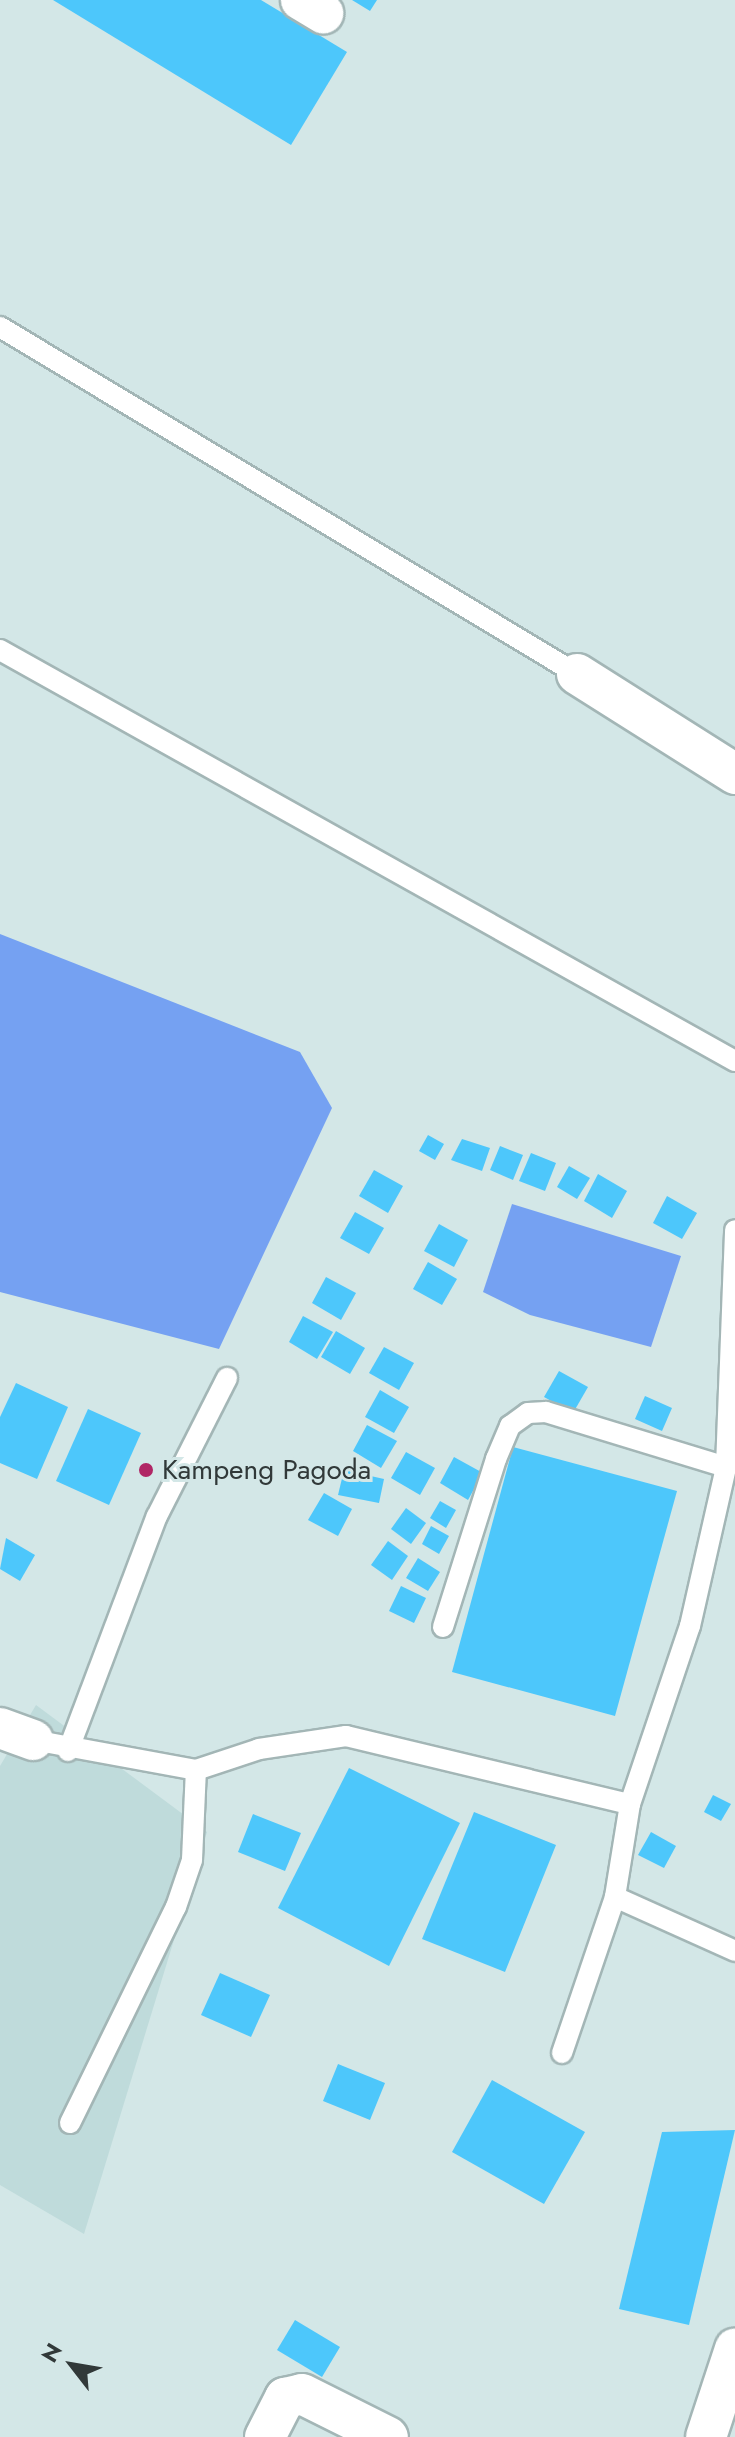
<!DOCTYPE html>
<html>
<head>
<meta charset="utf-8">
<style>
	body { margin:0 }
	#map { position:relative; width:735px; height:2437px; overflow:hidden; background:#d3e7e7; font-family:Jost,sans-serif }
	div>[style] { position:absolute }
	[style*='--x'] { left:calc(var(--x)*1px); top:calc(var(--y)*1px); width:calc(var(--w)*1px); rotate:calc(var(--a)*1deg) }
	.built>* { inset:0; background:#bfdbdb }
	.water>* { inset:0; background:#75a1f2 }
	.building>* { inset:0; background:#4dc7fb }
	.roads { filter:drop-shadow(2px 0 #a3b6b6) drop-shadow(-2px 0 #a3b6b6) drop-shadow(0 2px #a3b6b6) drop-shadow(0 -2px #a3b6b6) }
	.lane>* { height:20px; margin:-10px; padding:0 10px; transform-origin:10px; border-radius:10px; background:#fff }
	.street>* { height:40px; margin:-20px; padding:0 20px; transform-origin:20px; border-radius:20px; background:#fff }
	.dots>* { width:22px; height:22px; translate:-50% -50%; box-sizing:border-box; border:4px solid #d3e7e7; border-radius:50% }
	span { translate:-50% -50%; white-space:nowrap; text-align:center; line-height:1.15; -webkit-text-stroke:6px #d3e7e7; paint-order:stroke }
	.poi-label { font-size:28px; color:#313939 }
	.left { translate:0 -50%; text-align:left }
	.north { position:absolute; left:32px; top:2325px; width:80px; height:80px; -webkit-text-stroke:6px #d3e7e7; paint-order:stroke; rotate:301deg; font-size:22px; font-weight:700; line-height:32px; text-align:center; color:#313939 }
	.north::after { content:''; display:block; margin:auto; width:28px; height:36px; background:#313939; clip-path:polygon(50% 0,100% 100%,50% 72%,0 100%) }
</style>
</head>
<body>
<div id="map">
	<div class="built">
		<i style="clip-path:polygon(36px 1705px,207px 1832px,84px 2234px,0 2185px,0 1766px)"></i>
	</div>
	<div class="water">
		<i style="clip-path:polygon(0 934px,300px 1052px,332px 1108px,219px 1349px,0 1292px)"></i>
		<i style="clip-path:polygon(512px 1204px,681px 1256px,651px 1347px,530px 1315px,483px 1292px)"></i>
	</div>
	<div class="building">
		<i style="clip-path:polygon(53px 0,261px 0,347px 52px,291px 145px)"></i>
		<i style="clip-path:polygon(352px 0,377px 0,370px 11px)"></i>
		<i style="clip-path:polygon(428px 1135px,444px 1144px,435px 1160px,419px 1151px)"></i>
		<i style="clip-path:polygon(462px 1139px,490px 1148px,482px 1171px,451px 1160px)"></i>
		<i style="clip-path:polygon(500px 1146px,523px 1155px,513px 1180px,490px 1170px)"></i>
		<i style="clip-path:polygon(531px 1153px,556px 1163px,545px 1191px,519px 1181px)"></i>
		<i style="clip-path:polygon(569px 1166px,590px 1178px,577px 1199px,557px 1187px)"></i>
		<i style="clip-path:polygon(374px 1170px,403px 1186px,388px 1213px,359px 1196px)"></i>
		<i style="clip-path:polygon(598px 1174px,627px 1191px,612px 1218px,584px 1201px)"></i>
		<i style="clip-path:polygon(667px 1196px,697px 1213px,682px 1239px,653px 1223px)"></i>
		<i style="clip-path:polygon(355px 1212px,384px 1228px,369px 1254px,340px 1238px)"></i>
		<i style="clip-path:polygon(439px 1224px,468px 1240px,454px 1267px,424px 1251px)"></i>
		<i style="clip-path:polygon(428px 1262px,457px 1279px,442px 1305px,413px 1289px)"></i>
		<i style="clip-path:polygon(326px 1277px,356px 1293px,341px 1320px,312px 1303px)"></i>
		<i style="clip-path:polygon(303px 1316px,333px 1332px,317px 1359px,289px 1342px)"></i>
		<i style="clip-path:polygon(336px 1331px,365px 1348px,350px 1374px,321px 1357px)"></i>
		<i style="clip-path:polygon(384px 1347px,414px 1363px,399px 1390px,369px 1373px)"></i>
		<i style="clip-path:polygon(559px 1371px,588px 1387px,573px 1413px,544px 1397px)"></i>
		<i style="clip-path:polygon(16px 1383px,68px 1407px,37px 1479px,0 1463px,0 1417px)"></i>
		<i style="clip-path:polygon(380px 1390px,409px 1407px,394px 1433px,365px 1417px)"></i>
		<i style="clip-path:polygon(645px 1396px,672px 1408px,662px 1431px,635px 1419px)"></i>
		<i style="clip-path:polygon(88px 1409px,141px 1433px,109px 1505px,56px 1481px)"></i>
		<i style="clip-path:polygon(367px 1425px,397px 1441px,381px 1468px,353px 1451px)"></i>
		<i style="clip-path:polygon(513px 1447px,677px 1491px,615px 1716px,452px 1672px)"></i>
		<i style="clip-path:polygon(406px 1452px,435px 1468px,420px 1495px,391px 1478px)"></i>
		<i style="clip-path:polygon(454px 1457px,483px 1473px,468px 1500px,440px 1483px)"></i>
		<i style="clip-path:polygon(344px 1470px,384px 1479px,379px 1503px,338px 1495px)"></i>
		<i style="clip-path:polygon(324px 1493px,352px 1509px,338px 1536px,308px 1520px)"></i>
		<i style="clip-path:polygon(440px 1501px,456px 1510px,446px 1528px,430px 1518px)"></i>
		<i style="clip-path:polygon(406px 1508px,426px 1523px,411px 1544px,391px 1529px)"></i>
		<i style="clip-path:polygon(431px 1526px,449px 1536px,439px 1554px,422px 1544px)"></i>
		<i style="clip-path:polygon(6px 1538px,35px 1555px,20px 1581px,0 1569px)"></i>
		<i style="clip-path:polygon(388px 1541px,408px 1556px,392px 1580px,371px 1565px)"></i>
		<i style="clip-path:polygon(418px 1558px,440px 1572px,428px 1591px,406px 1578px)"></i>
		<i style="clip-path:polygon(401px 1586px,426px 1598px,414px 1623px,389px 1611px)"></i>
		<i style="clip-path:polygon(349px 1768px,460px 1823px,389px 1966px,278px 1908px)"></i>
		<i style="clip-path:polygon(713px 1795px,731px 1804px,721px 1821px,704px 1812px)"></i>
		<i style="clip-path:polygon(474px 1812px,556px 1845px,505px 1972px,422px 1939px)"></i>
		<i style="clip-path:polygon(253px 1814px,301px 1833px,285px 1871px,238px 1852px)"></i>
		<i style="clip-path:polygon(651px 1832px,676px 1846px,664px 1868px,638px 1855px)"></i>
		<i style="clip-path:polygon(220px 1973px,270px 1995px,251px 2037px,201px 2015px)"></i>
		<i style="clip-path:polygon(338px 2064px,385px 2083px,370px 2120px,323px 2101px)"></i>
		<i style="clip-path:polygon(492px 2080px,585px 2132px,544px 2204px,452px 2152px)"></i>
		<i style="clip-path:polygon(735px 2130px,689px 2325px,619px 2309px,662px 2132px)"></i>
		<i style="clip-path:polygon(295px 2320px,340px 2347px,322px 2377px,277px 2350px)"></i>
	</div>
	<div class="roads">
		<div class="lane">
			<i style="--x:0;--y:327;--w:673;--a:31.02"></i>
			<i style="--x:0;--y:650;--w:842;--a:29.21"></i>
			<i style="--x:443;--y:1627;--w:176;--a:-72.5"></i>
			<i style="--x:496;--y:1459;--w:36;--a:-67"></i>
			<i style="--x:510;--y:1426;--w:22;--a:-36"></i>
			<i style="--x:528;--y:1413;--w:18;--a:-3"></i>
			<i style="--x:546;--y:1412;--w:188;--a:17"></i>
			<i style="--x:33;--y:1740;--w:166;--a:10.4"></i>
			<i style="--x:196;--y:1770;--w:66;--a:-18.4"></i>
			<i style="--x:259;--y:1749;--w:88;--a:-8.5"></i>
			<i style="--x:346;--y:1736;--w:292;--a:13.5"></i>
			<i style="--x:630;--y:1804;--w:188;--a:-71.4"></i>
			<i style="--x:690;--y:1626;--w:163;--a:-77.2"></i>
			<i style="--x:726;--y:1467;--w:237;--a:-87.8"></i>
			<i style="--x:68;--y:1751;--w:251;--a:-69.3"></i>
			<i style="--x:157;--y:1516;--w:155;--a:-63.1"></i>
			<i style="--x:630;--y:1804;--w:94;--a:99.2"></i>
			<i style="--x:615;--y:1897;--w:132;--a:24.2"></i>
			<i style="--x:562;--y:2053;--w:165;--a:-71.2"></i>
			<i style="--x:70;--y:2123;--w:241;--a:-63.9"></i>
			<i style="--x:176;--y:1907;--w:50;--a:-71.2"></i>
			<i style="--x:192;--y:1860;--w:90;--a:-87.5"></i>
		</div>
		<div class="street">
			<i style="--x:301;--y:0;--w:26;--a:31"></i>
			<i style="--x:577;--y:674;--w:187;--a:32.3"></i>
			<i style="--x:0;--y:1728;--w:35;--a:20"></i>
			<i style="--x:265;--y:2437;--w:44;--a:-62.9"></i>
			<i style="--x:285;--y:2398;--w:17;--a:-13"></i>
			<i style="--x:302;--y:2394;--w:96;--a:26.6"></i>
			<i style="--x:706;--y:2437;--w:93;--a:-71.8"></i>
		</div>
	</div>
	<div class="dots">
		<i style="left:146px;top:1470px;background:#b02665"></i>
	</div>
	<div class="poi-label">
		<span class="left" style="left:162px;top:1470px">Kampeng Pagoda</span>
	</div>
	<div class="north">N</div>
</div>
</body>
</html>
